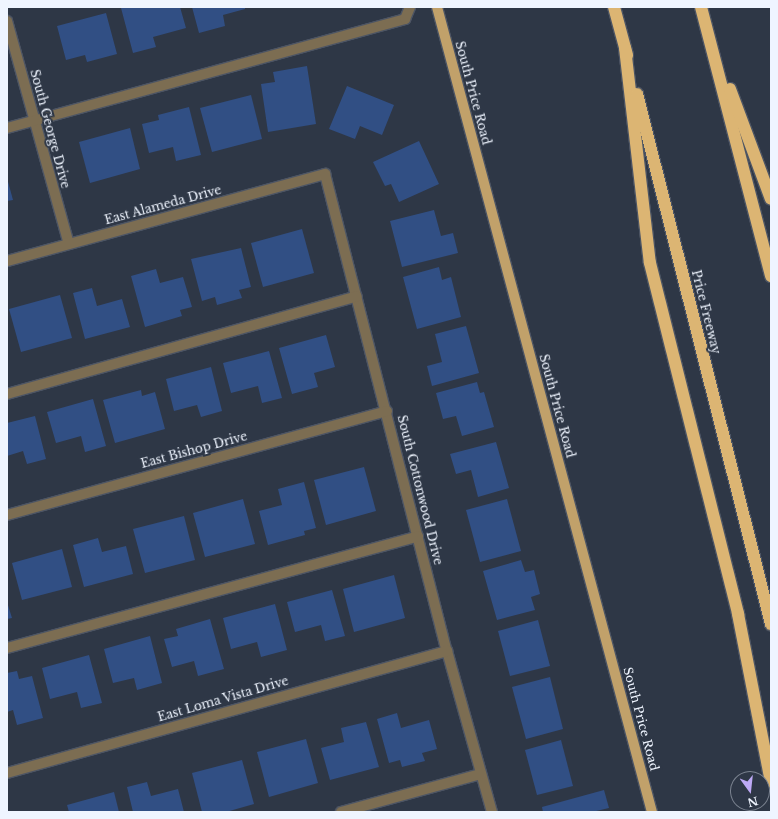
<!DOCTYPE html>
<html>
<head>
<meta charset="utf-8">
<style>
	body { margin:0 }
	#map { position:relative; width:778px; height:819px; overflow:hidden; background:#2e3746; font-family:"Libre Baskerville",serif }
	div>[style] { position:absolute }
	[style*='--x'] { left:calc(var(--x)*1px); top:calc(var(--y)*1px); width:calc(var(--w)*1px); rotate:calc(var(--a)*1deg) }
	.building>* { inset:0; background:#314f84 }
	.roads { filter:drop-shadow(1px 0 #4d5564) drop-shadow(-1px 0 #4d5564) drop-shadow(0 1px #4d5564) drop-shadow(0 -1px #4d5564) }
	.minor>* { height:10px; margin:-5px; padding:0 5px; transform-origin:5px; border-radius:5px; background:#7c6d52 }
	.major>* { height:10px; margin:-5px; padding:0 5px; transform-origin:5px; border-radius:5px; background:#c1a16a }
	.highway>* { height:12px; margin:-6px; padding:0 6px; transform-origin:6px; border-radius:6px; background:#dcb573 }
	span { translate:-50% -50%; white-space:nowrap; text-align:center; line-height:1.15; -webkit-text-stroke:4px #2e3746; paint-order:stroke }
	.street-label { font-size:12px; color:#eff5ff }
	.frame { position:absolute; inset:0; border:8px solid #eff5ff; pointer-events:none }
	.north { position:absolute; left:730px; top:771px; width:40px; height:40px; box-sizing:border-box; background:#2e3746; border:1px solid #7b8390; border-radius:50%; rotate:165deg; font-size:11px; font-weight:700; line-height:16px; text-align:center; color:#eff5ff }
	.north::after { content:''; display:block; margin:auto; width:14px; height:18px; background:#bda9f5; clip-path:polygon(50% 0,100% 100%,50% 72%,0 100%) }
</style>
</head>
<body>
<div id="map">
	<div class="building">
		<i style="clip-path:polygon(126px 7px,180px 7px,186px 28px,153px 37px,156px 47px,133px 53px,121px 8px)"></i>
		<i style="clip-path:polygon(192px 7px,245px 7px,245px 9px,223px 15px,225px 26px,199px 33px)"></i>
		<i style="clip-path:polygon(106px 13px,117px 54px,87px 62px,85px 55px,66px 60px,57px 26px)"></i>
		<i style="clip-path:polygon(307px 66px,316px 124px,268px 132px,261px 84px,275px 82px,273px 72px)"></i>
		<i style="clip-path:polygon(347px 86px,394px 105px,382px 135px,360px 126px,355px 139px,329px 129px)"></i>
		<i style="clip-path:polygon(251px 95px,262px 139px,212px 152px,200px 108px)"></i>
		<i style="clip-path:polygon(189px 107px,201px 155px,176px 161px,173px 147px,149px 153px,142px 124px,159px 120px,158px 115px)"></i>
		<i style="clip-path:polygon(130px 128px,140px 169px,90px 183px,79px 142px)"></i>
		<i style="clip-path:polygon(419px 141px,439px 184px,399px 202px,391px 184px,385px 186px,373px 162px)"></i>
		<i style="clip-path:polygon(7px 178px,13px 200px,7px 201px)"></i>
		<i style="clip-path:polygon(434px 210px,441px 236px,453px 233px,458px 253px,402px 267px,390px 221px)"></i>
		<i style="clip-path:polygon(302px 229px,314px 273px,263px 287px,251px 243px)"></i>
		<i style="clip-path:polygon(241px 248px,251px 287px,239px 290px,242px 298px,217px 305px,215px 297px,202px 301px,191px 259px)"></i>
		<i style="clip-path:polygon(439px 267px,442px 280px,451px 277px,461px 317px,417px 329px,403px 277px)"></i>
		<i style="clip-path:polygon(156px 269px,160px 283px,183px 277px,192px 307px,180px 310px,182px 316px,145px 327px,131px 276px)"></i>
		<i style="clip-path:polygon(92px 288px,97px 306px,122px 299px,130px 327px,85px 339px,73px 293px)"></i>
		<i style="clip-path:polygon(60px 295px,72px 338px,21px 352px,9px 309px)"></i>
		<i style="clip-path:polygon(466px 326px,479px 373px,432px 386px,427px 366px,442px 362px,435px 334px)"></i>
		<i style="clip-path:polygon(326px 335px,335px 367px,314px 373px,318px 387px,292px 394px,279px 348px)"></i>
		<i style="clip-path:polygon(269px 351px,282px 398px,262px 403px,258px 386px,231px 393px,223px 363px)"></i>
		<i style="clip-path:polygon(211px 367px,222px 411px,201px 417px,197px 405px,174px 411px,166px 379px)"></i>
		<i style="clip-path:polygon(477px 382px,480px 393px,484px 392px,494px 427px,462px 436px,456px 416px,443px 419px,436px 393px)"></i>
		<i style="clip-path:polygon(141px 390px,142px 396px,155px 392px,165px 429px,115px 443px,103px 400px)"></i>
		<i style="clip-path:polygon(93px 399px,106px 446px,85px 452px,81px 436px,56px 443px,47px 412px)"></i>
		<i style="clip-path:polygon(35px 416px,46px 459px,27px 464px,23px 451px,7px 456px,7px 423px)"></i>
		<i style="clip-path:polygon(496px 442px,509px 488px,478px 497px,471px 470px,456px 474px,450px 454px)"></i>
		<i style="clip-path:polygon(364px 467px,376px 511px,326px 525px,314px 480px)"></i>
		<i style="clip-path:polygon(304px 482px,316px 528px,304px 531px,305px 535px,268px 545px,259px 511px,282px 505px,278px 489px)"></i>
		<i style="clip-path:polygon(243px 499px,255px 544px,205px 557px,193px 513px)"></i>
		<i style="clip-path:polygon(507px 499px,521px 551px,480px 562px,466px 510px)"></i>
		<i style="clip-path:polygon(184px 516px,195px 560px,145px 573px,133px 529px)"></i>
		<i style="clip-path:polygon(98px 538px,102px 552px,126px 546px,133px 574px,84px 587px,73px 545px)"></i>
		<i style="clip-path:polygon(62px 549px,72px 587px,22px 600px,12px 563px)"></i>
		<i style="clip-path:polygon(521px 560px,525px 572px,534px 570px,540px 594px,531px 597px,535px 610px,497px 620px,483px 571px)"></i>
		<i style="clip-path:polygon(394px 575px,405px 618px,354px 632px,343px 589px)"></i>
		<i style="clip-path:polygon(332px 590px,345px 636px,325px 641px,321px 625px,295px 632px,287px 602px)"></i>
		<i style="clip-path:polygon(7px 602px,12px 618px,7px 619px)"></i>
		<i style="clip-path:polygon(275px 604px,287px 650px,261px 657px,257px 642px,231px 649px,223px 618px)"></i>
		<i style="clip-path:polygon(210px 619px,224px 669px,198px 676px,194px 661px,172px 667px,164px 639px,178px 636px,176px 629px)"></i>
		<i style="clip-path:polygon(538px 620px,550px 666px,510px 676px,498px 631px)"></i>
		<i style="clip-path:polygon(150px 636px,162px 683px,137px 690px,134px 678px,113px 683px,104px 649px)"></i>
		<i style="clip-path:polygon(89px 655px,102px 703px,81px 708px,77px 692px,50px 699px,42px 668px)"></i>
		<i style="clip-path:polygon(17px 671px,19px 679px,32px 676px,43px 718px,17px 725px,13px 710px,7px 712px,7px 673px)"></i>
		<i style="clip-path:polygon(550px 677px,563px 729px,526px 739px,512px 687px)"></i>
		<i style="clip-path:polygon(397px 713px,401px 728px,429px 720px,437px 749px,422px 753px,425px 761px,402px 767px,400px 760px,389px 763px,377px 719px)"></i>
		<i style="clip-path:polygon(366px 722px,379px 767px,330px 780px,321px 748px,344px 742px,341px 728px)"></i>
		<i style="clip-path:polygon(306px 739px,318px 783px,269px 797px,257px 752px)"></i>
		<i style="clip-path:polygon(561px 740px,573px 786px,537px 795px,525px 750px)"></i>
		<i style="clip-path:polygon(242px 760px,254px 804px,226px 812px,202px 812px,192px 773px)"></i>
		<i style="clip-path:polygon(147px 782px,151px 796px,178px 789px,184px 812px,133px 812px,127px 787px)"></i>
		<i style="clip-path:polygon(604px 790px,609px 808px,592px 812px,543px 812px,542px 807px)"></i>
		<i style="clip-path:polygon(114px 792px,119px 812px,69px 812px,67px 805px)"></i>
	</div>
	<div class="roads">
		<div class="minor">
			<i style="--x:7;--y:21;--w:231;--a:74.5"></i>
			<i style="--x:7;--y:128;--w:413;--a:-15.3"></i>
			<i style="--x:405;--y:19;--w:13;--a:-67"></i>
			<i style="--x:7;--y:261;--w:330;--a:-15.3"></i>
			<i style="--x:325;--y:174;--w:492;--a:75.7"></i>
			<i style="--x:447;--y:651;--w:167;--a:74.4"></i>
			<i style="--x:7;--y:394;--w:363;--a:-15.6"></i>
			<i style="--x:7;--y:515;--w:394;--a:-15.3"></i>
			<i style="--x:7;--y:648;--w:426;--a:-15.2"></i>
			<i style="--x:7;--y:773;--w:457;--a:-15.5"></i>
			<i style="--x:341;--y:812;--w:145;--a:-15.2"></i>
		</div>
		<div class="major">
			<i style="--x:437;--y:7;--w:833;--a:75.05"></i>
		</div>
		<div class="highway">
			<i style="--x:614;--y:7;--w:50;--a:74.8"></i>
			<i style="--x:701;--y:7;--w:278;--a:75.4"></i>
			<i style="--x:625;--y:48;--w:216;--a:83.4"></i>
			<i style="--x:650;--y:263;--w:362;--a:75.9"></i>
			<i style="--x:738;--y:614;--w:171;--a:78.9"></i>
			<i style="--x:730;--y:89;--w:117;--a:69.6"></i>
			<i style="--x:637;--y:94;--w:547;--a:75.81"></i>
		</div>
	</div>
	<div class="street-label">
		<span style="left:473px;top:93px;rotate:75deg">South Price Road</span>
		<span style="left:50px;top:129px;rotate:75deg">South George Drive</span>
		<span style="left:163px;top:205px;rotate:-15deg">East Alameda Drive</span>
		<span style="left:706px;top:312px;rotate:76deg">Price Freeway</span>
		<span style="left:557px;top:406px;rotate:75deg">South Price Road</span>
		<span style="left:194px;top:450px;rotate:-15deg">East Bishop Drive</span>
		<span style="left:420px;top:490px;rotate:76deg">South Cottonwood Drive</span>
		<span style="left:223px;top:699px;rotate:-16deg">East Loma Vista Drive</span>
		<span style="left:641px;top:719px;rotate:75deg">South Price Road</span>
	</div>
	<div class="frame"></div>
	<div class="north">N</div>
</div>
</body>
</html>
